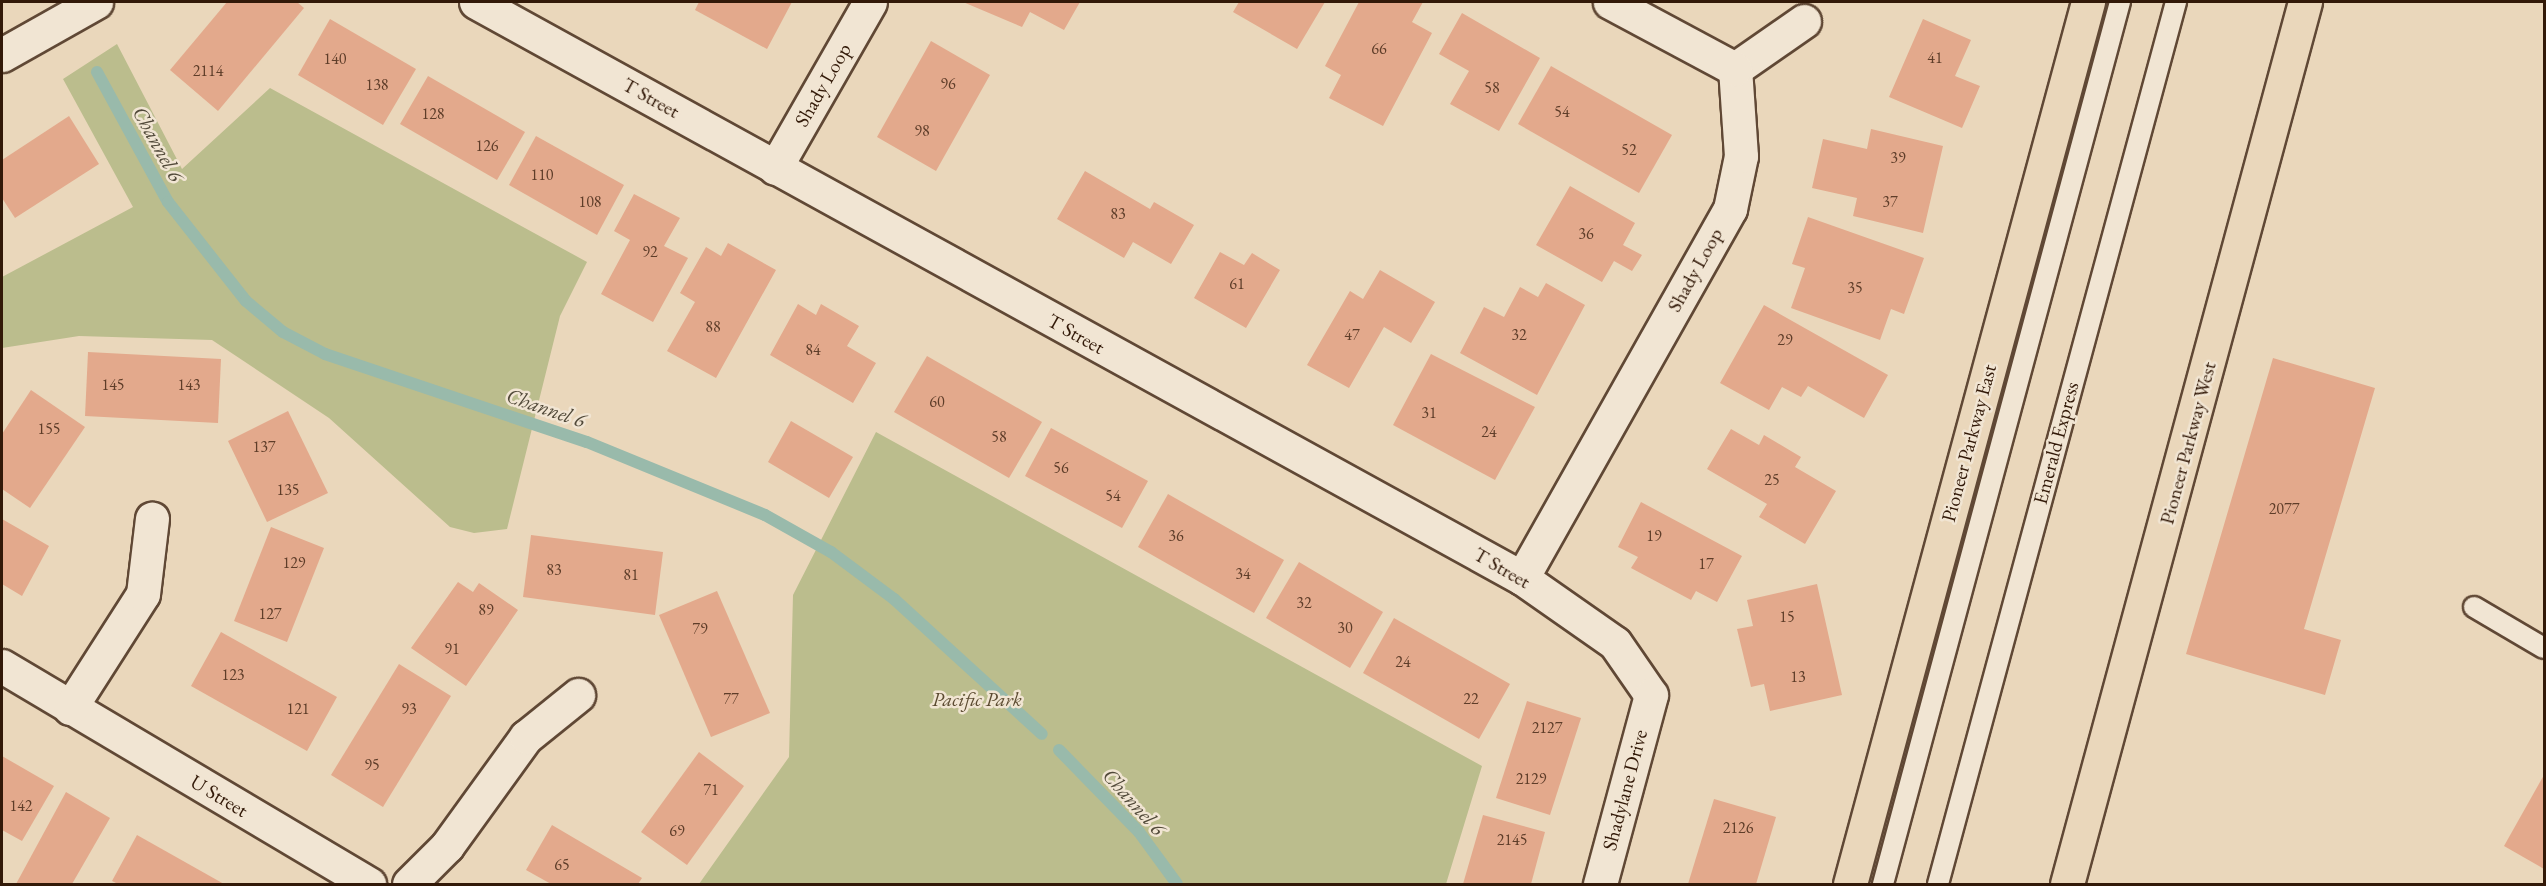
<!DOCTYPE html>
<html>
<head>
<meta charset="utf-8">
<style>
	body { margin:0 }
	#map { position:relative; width:2546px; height:886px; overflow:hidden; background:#ead7bb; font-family:"EB Garamond",serif }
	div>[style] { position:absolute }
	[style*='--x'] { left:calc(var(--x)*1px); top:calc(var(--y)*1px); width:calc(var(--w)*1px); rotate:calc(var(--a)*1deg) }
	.green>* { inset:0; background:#bbbd8d }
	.stream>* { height:12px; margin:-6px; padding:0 6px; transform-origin:6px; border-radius:6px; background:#99baab }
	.building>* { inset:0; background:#e3a98c }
	.roads { filter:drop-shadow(2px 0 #604835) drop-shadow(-2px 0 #604835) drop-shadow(0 2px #604835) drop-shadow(0 -2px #604835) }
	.service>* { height:20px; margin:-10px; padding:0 10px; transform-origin:10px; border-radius:10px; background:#f1e5d3 }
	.minor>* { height:33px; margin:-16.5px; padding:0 16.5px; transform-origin:16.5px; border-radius:16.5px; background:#f1e5d3 }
	.primary>* { height:33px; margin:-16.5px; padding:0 16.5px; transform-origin:16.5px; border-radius:16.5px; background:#ead7bb }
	span { translate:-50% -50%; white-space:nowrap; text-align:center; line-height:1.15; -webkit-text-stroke:5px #f1e5d3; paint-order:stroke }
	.number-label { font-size:16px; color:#5e3d29 }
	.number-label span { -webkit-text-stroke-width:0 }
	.street-label { font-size:20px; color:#321908 }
	.park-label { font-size:20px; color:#5b4a30; font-style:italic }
	.water-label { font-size:21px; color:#514939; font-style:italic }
	.frame { position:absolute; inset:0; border:3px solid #321908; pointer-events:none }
</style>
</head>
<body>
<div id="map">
	<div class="green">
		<i style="clip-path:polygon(117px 44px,182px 169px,270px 88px,587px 262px,560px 316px,507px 529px,474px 533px,450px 527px,329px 418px,212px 340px,79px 336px,2px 348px,2px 277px,133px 207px,63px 79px)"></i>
		<i style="clip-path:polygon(876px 432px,1482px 766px,1446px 884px,699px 884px,789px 757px,793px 595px)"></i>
	</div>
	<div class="stream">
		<i style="--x:97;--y:72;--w:148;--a:61.4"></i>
		<i style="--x:168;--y:202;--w:126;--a:51.8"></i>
		<i style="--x:246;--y:301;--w:48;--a:40"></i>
		<i style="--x:283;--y:332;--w:47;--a:27.6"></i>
		<i style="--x:325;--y:354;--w:276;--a:18.6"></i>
		<i style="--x:587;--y:442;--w:192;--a:22.3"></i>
		<i style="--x:765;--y:515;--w:76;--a:29.3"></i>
		<i style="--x:831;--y:552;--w:79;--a:36.7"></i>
		<i style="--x:894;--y:599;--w:200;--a:42.4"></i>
		<i style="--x:1059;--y:750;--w:115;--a:45.7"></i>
		<i style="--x:1139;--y:832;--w:64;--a:53.8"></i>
	</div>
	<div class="building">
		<i style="clip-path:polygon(227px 2px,297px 2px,304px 8px,218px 111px,170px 70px)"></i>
		<i style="clip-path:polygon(699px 2px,792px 2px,767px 49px,695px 10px)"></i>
		<i style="clip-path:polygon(963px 2px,1080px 2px,1064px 30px,1030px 12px,1022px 27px)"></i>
		<i style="clip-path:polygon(1239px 2px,1325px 2px,1297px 49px,1233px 12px)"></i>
		<i style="clip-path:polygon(1359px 2px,1423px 2px,1412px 22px,1432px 33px,1383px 126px,1329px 98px,1341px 75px,1325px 66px)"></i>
		<i style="clip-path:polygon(1462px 13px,1540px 58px,1499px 131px,1450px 104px,1469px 71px,1439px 54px)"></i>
		<i style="clip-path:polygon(330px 19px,416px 69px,383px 125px,298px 75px)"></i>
		<i style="clip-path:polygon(1923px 19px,1971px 40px,1955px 76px,1980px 86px,1962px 128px,1889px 97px)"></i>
		<i style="clip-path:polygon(931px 41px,990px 75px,936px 171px,877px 137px)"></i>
		<i style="clip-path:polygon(1551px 66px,1672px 135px,1639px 193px,1518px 124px)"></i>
		<i style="clip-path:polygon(428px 76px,525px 132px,497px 180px,400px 124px)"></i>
		<i style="clip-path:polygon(69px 116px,99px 164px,15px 218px,2px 198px,2px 160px)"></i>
		<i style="clip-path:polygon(1871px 129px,1943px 146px,1923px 233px,1853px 216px,1857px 198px,1812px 188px,1823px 139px,1867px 149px)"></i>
		<i style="clip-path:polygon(536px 136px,624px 185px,597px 235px,509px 185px)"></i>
		<i style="clip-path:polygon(1085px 171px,1150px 209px,1154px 202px,1194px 225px,1171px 264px,1133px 242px,1124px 258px,1057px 219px)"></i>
		<i style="clip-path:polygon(1570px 186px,1635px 223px,1623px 245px,1642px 255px,1632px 271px,1614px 261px,1602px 282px,1536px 245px)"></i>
		<i style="clip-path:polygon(634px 194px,680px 218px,664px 246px,688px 258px,653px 322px,601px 294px,630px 240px,614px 231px)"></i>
		<i style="clip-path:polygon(1808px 217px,1924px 258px,1904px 314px,1891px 309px,1880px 340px,1791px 308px,1805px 268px,1792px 264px)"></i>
		<i style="clip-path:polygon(728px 243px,776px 270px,716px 378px,667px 351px,695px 302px,680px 293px,706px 247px,721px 256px)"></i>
		<i style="clip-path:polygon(1220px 252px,1244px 265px,1252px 253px,1280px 270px,1246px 328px,1194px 298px)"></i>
		<i style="clip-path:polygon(1380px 270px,1435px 302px,1411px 343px,1384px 327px,1349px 388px,1307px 365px,1350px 291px,1363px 299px)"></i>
		<i style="clip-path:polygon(1546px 283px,1585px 305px,1537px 395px,1460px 353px,1484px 307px,1504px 317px,1520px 287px,1538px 297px)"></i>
		<i style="clip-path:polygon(798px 304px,816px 315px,821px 304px,859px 326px,847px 346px,876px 363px,853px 403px,770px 355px)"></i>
		<i style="clip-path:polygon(1764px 305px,1888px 375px,1864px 418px,1808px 386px,1801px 397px,1782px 387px,1769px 410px,1720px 383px)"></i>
		<i style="clip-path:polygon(88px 352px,221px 359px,218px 423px,85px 416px)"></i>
		<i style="clip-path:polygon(1431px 354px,1535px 407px,1495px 480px,1393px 425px)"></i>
		<i style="clip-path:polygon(927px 356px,1042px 422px,1009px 478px,894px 412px)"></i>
		<i style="clip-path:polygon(2273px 358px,2375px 388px,2304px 629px,2341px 640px,2325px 695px,2186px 654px)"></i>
		<i style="clip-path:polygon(31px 390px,85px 427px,30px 508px,2px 489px,2px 434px)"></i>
		<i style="clip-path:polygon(288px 411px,328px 493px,267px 522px,228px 441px)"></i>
		<i style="clip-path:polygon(791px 421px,853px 457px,829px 498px,768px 462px)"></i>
		<i style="clip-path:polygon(1051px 428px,1148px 481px,1122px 528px,1025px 476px)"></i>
		<i style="clip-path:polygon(1731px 429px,1759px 445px,1764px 435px,1801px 457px,1795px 467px,1836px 491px,1805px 544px,1759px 517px,1767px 504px,1707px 469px)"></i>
		<i style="clip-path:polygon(1168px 494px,1284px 560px,1254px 613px,1138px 547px)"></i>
		<i style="clip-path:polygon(1641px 502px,1742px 556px,1717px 602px,1696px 591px,1691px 600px,1631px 568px,1638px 557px,1618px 547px)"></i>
		<i style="clip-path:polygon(2px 519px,49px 546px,22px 596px,2px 584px)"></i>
		<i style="clip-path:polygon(271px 527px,324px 548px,287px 642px,234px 621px)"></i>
		<i style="clip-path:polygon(531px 535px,663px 552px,655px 615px,523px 597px)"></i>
		<i style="clip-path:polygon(1299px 562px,1383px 612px,1350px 668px,1266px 618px)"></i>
		<i style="clip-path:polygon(458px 582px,473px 592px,479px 583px,518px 610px,466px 686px,411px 648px)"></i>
		<i style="clip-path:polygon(1817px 584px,1842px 695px,1770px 711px,1764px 684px,1751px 687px,1737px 629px,1753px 626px,1747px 600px)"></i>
		<i style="clip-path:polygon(717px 591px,770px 713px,711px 737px,659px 615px)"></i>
		<i style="clip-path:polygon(1394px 618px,1510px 684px,1479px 739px,1363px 673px)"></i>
		<i style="clip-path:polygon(221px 632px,337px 697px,307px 751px,191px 686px)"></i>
		<i style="clip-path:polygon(399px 664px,451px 696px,383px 807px,331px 775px)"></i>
		<i style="clip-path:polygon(1527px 701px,1581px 718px,1550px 815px,1496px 798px)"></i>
		<i style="clip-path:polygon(699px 752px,744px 786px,687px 865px,641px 832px)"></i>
		<i style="clip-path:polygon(2px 756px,54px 786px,22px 841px,2px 830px)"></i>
		<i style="clip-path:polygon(2544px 775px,2544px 869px,2504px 846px)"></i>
		<i style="clip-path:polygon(66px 792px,110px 818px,72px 884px,16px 884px)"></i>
		<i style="clip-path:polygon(1714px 799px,1776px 817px,1756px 884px,1688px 884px)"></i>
		<i style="clip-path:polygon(1483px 815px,1545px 832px,1531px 884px,1463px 884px)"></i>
		<i style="clip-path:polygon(552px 825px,642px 878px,638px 884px,551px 884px,526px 870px)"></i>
		<i style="clip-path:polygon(137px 835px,224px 884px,118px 884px,112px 881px)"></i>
	</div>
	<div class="roads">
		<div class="service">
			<i style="--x:2474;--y:607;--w:81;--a:30.4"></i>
			<i style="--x:1883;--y:884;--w:913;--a:-74.96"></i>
			<i style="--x:1938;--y:884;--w:914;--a:-74.9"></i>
		</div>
		<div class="minor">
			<i style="--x:476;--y:2;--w:1194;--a:28.84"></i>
			<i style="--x:1522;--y:578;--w:113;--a:35"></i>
			<i style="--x:1615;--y:643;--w:63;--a:55.3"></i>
			<i style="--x:1651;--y:695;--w:196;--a:105.1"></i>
			<i style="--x:2;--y:55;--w:108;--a:-29.4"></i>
			<i style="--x:1735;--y:69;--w:84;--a:-34.8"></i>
			<i style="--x:775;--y:168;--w:191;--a:-60.2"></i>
			<i style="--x:1522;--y:578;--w:424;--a:-60.6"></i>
			<i style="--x:1730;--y:209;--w:54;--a:-78.3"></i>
			<i style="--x:1741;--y:156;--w:87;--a:-93.9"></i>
			<i style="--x:1735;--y:69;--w:142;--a:-151.8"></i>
			<i style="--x:2;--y:666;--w:427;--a:30.7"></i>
			<i style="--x:70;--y:708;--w:135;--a:-57.4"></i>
			<i style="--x:143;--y:594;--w:76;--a:-83.2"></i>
			<i style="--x:409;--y:884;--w:54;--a:-45"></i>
			<i style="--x:447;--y:846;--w:135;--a:-54.1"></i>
			<i style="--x:526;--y:737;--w:67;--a:-38.9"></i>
		</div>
		<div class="primary">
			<i style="--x:1850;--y:884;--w:914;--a:-74.9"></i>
			<i style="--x:2067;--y:884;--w:914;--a:-74.9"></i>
		</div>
	</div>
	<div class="number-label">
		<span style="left:1379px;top:49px">66</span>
		<span style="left:1935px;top:58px">41</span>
		<span style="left:335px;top:59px">140</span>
		<span style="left:208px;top:71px">2114</span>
		<span style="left:948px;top:84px">96</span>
		<span style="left:377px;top:85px">138</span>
		<span style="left:1492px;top:88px">58</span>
		<span style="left:1562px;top:112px">54</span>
		<span style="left:433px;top:114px">128</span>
		<span style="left:922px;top:131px">98</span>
		<span style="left:487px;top:146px">126</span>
		<span style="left:1629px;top:150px">52</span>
		<span style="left:1898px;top:158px">39</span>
		<span style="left:542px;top:175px">110</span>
		<span style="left:590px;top:202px">108</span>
		<span style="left:1890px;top:202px">37</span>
		<span style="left:1118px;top:214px">83</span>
		<span style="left:1586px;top:234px">36</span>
		<span style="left:650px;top:252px">92</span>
		<span style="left:1237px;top:284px">61</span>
		<span style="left:1855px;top:288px">35</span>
		<span style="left:713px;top:327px">88</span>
		<span style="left:1352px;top:335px">47</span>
		<span style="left:1519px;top:335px">32</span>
		<span style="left:1785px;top:340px">29</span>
		<span style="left:813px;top:350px">84</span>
		<span style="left:113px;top:385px">145</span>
		<span style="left:189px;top:385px">143</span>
		<span style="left:937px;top:402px">60</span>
		<span style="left:1429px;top:413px">31</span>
		<span style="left:49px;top:429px">155</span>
		<span style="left:1489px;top:432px">24</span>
		<span style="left:999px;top:437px">58</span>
		<span style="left:264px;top:447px">137</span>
		<span style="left:1061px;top:468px">56</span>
		<span style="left:1772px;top:480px">25</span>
		<span style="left:288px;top:490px">135</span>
		<span style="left:1113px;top:496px">54</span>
		<span style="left:2284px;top:509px">2077</span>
		<span style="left:1176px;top:536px">36</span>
		<span style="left:1654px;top:536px">19</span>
		<span style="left:294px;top:563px">129</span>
		<span style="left:1706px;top:564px">17</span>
		<span style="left:554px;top:570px">83</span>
		<span style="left:1243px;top:574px">34</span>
		<span style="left:631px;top:575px">81</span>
		<span style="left:1304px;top:603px">32</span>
		<span style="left:486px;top:610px">89</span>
		<span style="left:270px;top:614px">127</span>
		<span style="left:1787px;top:617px">15</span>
		<span style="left:1345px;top:628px">30</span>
		<span style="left:700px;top:629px">79</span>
		<span style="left:452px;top:649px">91</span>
		<span style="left:1403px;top:662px">24</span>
		<span style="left:233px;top:675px">123</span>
		<span style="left:1798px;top:677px">13</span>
		<span style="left:731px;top:699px">77</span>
		<span style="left:1471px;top:699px">22</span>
		<span style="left:298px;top:709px">121</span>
		<span style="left:409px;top:709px">93</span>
		<span style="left:1547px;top:728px">2127</span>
		<span style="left:372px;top:765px">95</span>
		<span style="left:1531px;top:779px">2129</span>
		<span style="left:711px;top:790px">71</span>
		<span style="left:21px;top:806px">142</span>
		<span style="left:1738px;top:828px">2126</span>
		<span style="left:677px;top:831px">69</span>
		<span style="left:1512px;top:840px">2145</span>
		<span style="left:562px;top:865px">65</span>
	</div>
	<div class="street-label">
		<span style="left:823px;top:85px;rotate:-60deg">Shady Loop</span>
		<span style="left:651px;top:98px;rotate:29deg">T Street</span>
		<span style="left:1695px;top:270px;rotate:-61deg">Shady Loop</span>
		<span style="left:1076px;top:334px;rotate:29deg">T Street</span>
		<span style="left:1969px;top:443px;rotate:-75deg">Pioneer Parkway East</span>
		<span style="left:2056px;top:443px;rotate:-75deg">Emerald Express</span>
		<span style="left:2188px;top:443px;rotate:-75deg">Pioneer Parkway West</span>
		<span style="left:1502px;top:568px;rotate:30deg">T Street</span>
		<span style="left:1625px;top:790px;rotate:-75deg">Shadylane Drive</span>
		<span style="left:219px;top:796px;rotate:31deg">U Street</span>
	</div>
	<div class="park-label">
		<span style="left:977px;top:699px">Pacific Park</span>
	</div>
	<div class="water-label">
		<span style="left:158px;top:144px;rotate:61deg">Channel 6</span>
		<span style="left:546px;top:408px;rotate:19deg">Channel 6</span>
		<span style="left:1134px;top:802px;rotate:48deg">Channel 6</span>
	</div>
	<div class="frame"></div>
</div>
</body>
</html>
